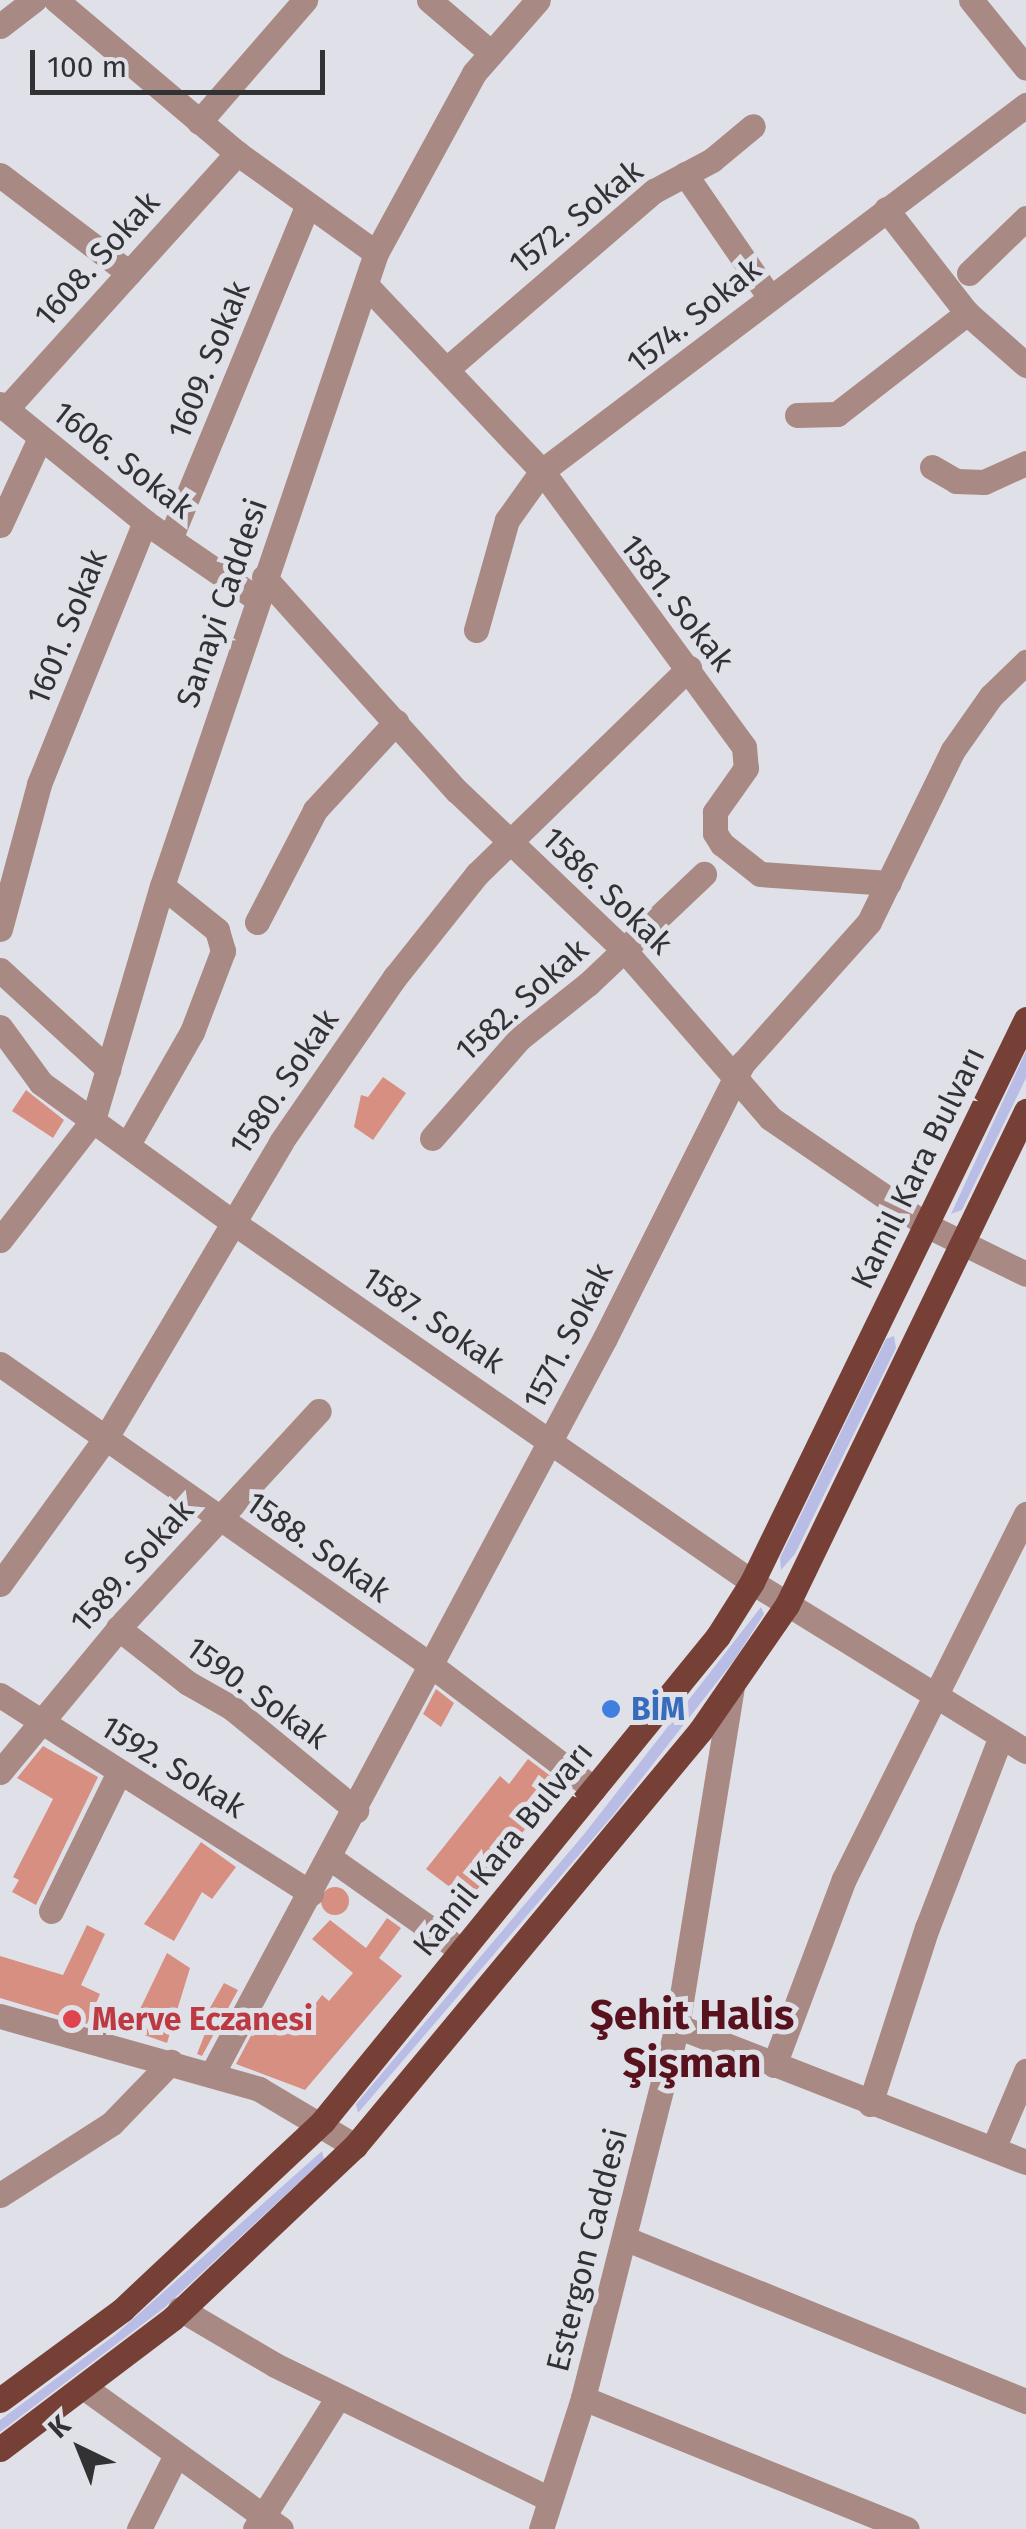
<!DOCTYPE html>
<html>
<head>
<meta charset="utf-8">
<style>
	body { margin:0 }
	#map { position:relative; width:1026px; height:2529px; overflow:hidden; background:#e0e1e8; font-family:"Fira Sans",sans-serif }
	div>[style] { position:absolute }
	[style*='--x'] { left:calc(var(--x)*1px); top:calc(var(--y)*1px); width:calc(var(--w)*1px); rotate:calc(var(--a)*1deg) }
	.green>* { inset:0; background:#b9bde5 }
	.building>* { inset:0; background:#d78f82 }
	.round { border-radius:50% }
	.minor>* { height:25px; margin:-12.5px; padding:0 12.5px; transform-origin:12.5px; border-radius:12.5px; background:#a98983 }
	.major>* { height:25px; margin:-12.5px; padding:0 12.5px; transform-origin:12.5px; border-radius:12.5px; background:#764036 }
	.dots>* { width:28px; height:28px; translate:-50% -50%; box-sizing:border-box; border:5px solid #e0e1e8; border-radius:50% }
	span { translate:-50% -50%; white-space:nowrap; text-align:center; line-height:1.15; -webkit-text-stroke:10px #e0e1e8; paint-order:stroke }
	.street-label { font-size:32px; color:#323235 }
	.shop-label { font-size:32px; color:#366cbe; font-weight:700 }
	.left { translate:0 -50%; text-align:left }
	.health-label { font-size:32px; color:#be3a42; font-weight:700 }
	.district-label { font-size:42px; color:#58121d; font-weight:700 }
	.north { position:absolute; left:30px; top:2399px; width:100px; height:100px; -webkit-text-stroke:8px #e0e1e8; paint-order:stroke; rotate:317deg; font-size:28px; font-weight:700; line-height:40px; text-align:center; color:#323235 }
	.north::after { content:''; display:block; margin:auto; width:35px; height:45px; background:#323235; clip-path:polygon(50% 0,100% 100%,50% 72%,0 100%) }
	.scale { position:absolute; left:30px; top:50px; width:295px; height:45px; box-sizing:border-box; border:5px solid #323235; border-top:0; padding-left:12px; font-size:30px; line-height:35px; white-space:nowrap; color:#323235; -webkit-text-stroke:8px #e0e1e8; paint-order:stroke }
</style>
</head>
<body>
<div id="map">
	<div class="green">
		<i style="clip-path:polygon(1026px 1051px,1026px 1078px,962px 1210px,951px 1214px)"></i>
		<i style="clip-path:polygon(894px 1336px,896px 1348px,795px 1554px,781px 1570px,780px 1558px,886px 1339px)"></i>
		<i style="clip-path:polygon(761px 1607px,764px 1614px,735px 1659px,614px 1814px,358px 2113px,356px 2104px,585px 1833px)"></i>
		<i style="clip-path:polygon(322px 2151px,324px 2159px,164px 2308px,0 2432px,0 2420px,115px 2335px)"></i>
	</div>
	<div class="building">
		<i style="clip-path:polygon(383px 1077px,406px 1093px,373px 1140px,354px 1127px,361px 1095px,368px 1097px)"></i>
		<i style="clip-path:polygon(26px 1090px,64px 1120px,53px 1138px,12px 1111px)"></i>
		<i style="clip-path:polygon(436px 1689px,454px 1703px,441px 1727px,423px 1714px)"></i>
		<i style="clip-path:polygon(43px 1746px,98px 1777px,36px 1905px,12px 1892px,19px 1880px,13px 1877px,53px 1799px,17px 1778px)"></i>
		<i style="clip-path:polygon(528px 1759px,561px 1784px,468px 1901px,426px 1869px,500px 1776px,509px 1784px)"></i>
		<i style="clip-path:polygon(201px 1842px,236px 1867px,212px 1899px,202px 1892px,174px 1941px,144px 1924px)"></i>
		<i class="round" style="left:321px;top:1887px;width:28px;height:28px"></i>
		<i style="clip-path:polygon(387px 1918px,401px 1928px,379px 1958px,402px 1976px,305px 2090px,236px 2064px,263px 2013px,295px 2031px,322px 1995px,329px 2001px,353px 1973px,312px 1939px,330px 1920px,366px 1948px)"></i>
		<i style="clip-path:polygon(87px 1925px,105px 1934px,81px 1985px,100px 1994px,87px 2024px,0 1998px,0 1956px,63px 1975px)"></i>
		<i style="clip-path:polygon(167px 1953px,190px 1968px,167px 2043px,130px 2030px)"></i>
		<i style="clip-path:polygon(224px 1983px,238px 1990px,202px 2056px,197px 2054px,211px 2018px,206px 2015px)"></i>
	</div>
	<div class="minor">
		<i style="--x:56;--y:0;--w:237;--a:40.2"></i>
		<i style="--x:237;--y:153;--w:171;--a:35.7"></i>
		<i style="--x:429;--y:0;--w:79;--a:40.4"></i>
		<i style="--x:971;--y:0;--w:87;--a:51"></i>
		<i style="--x:0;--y:26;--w:43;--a:-37.4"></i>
		<i style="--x:199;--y:122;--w:162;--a:-49"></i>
		<i style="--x:685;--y:174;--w:148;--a:55.5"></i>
		<i style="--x:0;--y:175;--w:162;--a:37.2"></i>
		<i style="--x:886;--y:209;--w:132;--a:52.1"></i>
		<i style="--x:967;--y:313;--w:79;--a:41.4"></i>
		<i style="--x:969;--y:273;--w:79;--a:-44"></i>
		<i style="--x:366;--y:285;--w:256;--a:46.6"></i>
		<i style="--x:542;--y:471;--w:342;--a:53.8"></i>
		<i style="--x:744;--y:747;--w:21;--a:85"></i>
		<i style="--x:746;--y:768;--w:54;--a:125.2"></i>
		<i style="--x:715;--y:812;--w:21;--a:90"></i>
		<i style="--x:715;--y:833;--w:13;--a:58"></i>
		<i style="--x:722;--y:844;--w:48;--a:38.3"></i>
		<i style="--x:760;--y:874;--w:129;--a:4"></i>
		<i style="--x:448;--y:368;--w:272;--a:-40.7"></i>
		<i style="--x:654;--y:191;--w:66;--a:-28.1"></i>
		<i style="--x:712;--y:160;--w:53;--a:-39.7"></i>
		<i style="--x:0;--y:404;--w:187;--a:39.1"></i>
		<i style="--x:145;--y:522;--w:136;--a:34.5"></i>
		<i style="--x:6;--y:409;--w:345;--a:-47.9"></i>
		<i style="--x:797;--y:415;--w:40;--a:-1.4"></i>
		<i style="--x:837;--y:414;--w:165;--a:-37.8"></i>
		<i style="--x:932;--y:467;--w:28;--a:30"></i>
		<i style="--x:956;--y:481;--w:28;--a:2"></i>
		<i style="--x:984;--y:482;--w:46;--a:-24.3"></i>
		<i style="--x:0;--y:525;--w:96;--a:-65.3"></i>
		<i style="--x:170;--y:539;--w:360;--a:-67.6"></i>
		<i style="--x:264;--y:577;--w:288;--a:48"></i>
		<i style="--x:457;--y:791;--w:232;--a:43.6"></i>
		<i style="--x:625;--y:951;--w:221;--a:49"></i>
		<i style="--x:770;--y:1118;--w:189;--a:34.4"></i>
		<i style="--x:926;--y:1225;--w:111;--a:26.1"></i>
		<i style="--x:476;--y:630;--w:114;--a:-74.3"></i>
		<i style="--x:507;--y:520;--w:60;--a:-54.5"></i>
		<i style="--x:542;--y:471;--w:607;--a:-37.1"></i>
		<i style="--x:257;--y:922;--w:126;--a:-62.6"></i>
		<i style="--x:315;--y:810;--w:120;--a:-47.4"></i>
		<i style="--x:0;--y:929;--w:150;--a:-74.9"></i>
		<i style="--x:39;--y:784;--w:283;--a:-68"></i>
		<i style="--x:0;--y:970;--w:147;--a:42.5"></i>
		<i style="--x:0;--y:1027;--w:69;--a:53.8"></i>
		<i style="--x:41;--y:1083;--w:238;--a:36"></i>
		<i style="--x:234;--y:1223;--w:630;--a:34.72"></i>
		<i style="--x:752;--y:1582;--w:322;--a:31.7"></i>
		<i style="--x:432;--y:1138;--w:133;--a:-48.7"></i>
		<i style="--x:520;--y:1038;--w:87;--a:-38.5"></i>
		<i style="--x:588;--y:984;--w:160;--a:-43.5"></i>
		<i style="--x:128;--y:1144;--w:129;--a:-60.3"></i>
		<i style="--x:192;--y:1032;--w:87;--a:-69.1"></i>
		<i style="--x:223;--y:951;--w:22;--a:-106"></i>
		<i style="--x:217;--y:930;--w:70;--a:-141.3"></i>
		<i style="--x:0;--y:1240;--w:152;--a:-52.2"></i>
		<i style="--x:93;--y:1120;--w:244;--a:-73.6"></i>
		<i style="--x:162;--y:886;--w:668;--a:-71.32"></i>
		<i style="--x:376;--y:253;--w:205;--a:-61.4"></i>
		<i style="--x:474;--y:73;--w:97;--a:-48.8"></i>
		<i style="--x:0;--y:1364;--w:527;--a:34.96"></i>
		<i style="--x:432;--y:1666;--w:203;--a:37.2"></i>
		<i style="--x:0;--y:1584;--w:179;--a:-54.1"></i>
		<i style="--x:105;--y:1439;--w:345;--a:-59.3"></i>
		<i style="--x:281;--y:1142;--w:201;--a:-55.4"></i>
		<i style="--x:395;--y:977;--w:132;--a:-51.5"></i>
		<i style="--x:477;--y:874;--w:296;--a:-44.2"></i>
		<i style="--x:118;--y:1628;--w:89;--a:38.2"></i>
		<i style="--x:188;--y:1683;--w:51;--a:29.6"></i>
		<i style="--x:232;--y:1708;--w:161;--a:39.4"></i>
		<i style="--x:0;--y:1695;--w:369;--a:32.5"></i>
		<i style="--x:0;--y:1772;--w:195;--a:-50.4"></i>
		<i style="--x:124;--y:1622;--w:287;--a:-47.3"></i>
		<i style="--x:330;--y:1858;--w:161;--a:35.2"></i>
		<i style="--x:51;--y:1911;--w:155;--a:-63.9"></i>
		<i style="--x:0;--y:2016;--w:269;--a:15.7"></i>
		<i style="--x:259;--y:2089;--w:112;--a:30.7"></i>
		<i style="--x:677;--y:2026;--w:375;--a:21.3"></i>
		<i style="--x:774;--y:2065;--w:199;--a:-69.4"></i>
		<i style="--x:844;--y:1879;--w:408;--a:-63.5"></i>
		<i style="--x:212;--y:2074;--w:834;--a:-61.9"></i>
		<i style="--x:605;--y:1338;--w:308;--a:-63.4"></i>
		<i style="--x:743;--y:1063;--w:189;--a:-48.2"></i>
		<i style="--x:869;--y:922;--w:191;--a:-64"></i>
		<i style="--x:953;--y:750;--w:66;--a:-54.9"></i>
		<i style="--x:991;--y:696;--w:49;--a:-44.2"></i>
		<i style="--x:870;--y:2104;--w:185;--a:-72.1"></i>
		<i style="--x:927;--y:1928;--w:203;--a:-68.9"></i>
		<i style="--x:993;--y:2149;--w:85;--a:-67.1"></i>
		<i style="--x:0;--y:2195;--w:133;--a:-32.7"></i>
		<i style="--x:112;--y:2123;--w:85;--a:-46"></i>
		<i style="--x:624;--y:2238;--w:434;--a:22.1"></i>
		<i style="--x:180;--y:2309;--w:110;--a:30.5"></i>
		<i style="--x:275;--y:2365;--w:306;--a:26"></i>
		<i style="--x:85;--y:2388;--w:241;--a:35.7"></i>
		<i style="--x:583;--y:2398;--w:349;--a:22"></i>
		<i style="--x:139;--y:2529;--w:80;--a:-63.4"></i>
		<i style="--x:255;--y:2529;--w:156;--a:-57.8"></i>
		<i style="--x:541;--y:2529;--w:138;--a:-72.2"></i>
		<i style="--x:583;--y:2398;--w:384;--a:-75.8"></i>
		<i style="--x:677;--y:2026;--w:343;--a:-80.8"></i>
	</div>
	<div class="major">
		<i style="--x:0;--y:2400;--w:152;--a:-36.4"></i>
		<i style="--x:122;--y:2310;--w:276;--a:-43.2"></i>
		<i style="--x:323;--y:2121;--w:625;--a:-50.84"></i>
		<i style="--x:718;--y:1636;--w:64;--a:-57.8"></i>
		<i style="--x:752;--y:1582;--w:626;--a:-64.05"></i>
		<i style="--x:0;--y:2449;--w:217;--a:-37.1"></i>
		<i style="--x:173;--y:2318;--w:250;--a:-43.4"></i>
		<i style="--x:355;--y:2146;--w:540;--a:-50.26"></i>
		<i style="--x:700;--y:1731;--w:153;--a:-55.4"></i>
		<i style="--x:787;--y:1605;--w:549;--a:-64.18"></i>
	</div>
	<div class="dots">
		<i style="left:611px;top:1709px;background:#3f7fe0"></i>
		<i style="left:72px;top:2019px;background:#e0444e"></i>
	</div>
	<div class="street-label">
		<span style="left:576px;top:217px;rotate:-39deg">1572. Sokak</span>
		<span style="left:97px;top:259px;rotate:-48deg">1608. Sokak</span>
		<span style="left:694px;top:316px;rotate:-39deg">1574. Sokak</span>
		<span style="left:209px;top:360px;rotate:-68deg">1609. Sokak</span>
		<span style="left:123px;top:460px;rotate:38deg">1606. Sokak</span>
		<span style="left:222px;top:603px;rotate:-71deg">Sanayi Caddesi</span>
		<span style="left:677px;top:603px;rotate:52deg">1581. Sokak</span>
		<span style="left:67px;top:627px;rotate:-68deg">1601. Sokak</span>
		<span style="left:607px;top:891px;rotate:44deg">1586. Sokak</span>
		<span style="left:522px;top:1000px;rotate:-42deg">1582. Sokak</span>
		<span style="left:284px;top:1082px;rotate:-56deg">1580. Sokak</span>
		<span style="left:918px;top:1168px;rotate:-64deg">Kamil Kara Bulvarı</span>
		<span style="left:433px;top:1320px;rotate:34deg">1587. Sokak</span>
		<span style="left:568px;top:1336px;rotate:-63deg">1571. Sokak</span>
		<span style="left:318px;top:1547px;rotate:35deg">1588. Sokak</span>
		<span style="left:132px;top:1566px;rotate:-48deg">1589. Sokak</span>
		<span style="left:257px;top:1693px;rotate:36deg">1590. Sokak</span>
		<span style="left:173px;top:1767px;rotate:32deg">1592. Sokak</span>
		<span style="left:503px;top:1849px;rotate:-51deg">Kamil Kara Bulvarı</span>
		<span style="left:587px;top:2250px;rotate:-76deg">Estergon Caddesi</span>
	</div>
	<div class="shop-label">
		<span class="left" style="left:631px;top:1709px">BİM</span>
	</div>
	<div class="health-label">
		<span class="left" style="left:92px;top:2019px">Merve Eczanesi</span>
	</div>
	<div class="district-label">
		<span style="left:692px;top:2039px">Şehit Halis<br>Şişman</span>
	</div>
	<div class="north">K</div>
	<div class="scale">100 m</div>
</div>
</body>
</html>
